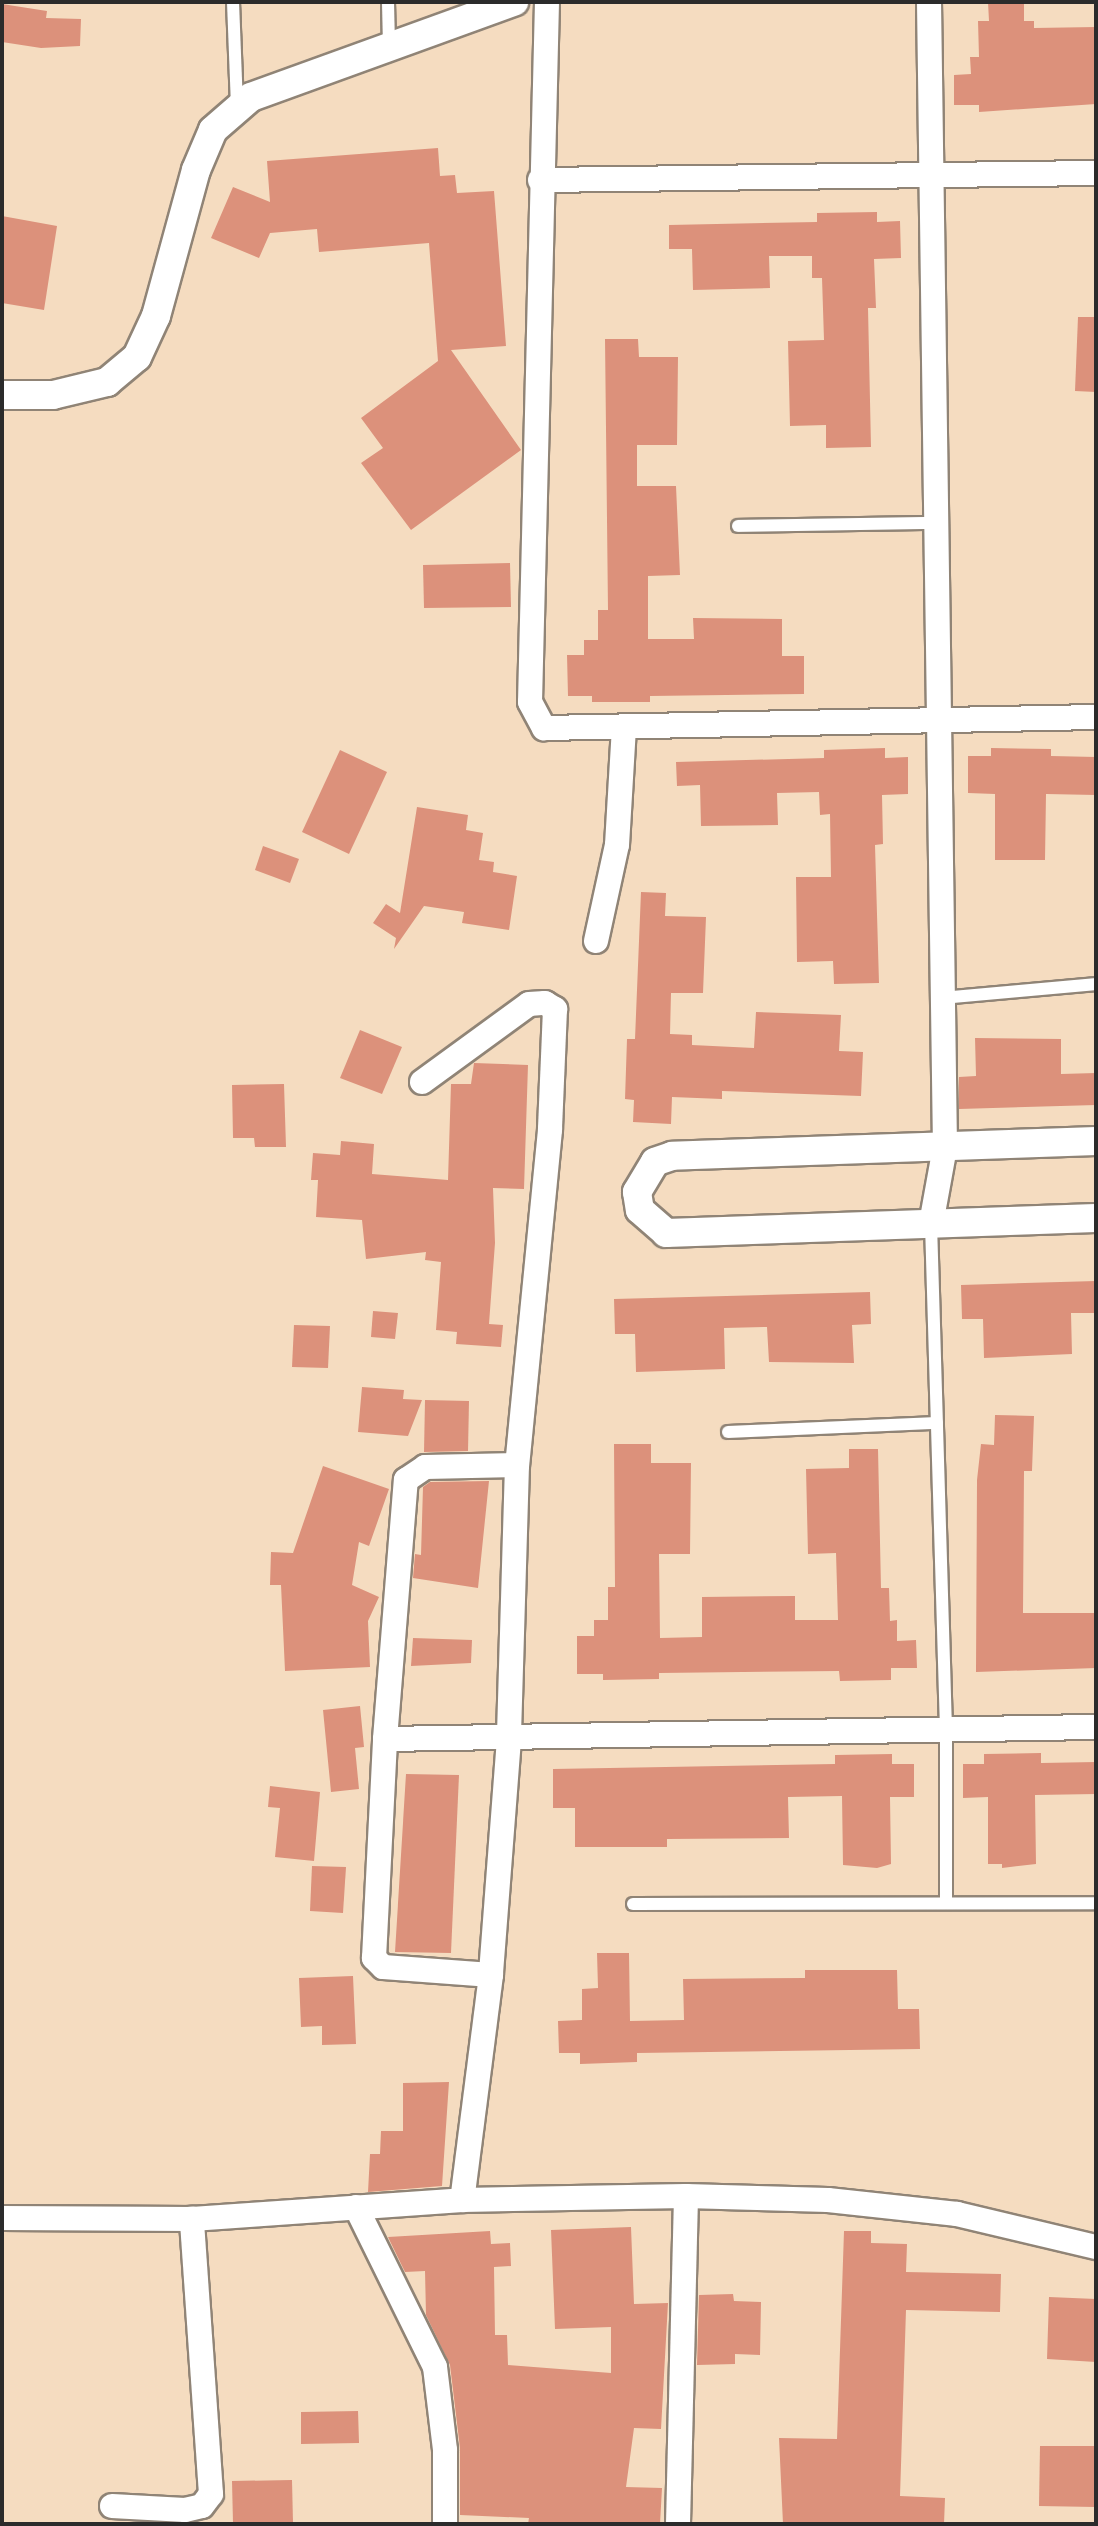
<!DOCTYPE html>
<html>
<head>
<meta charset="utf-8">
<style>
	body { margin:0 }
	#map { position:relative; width:1098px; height:2526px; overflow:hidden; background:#f5dcc0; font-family:Delius,sans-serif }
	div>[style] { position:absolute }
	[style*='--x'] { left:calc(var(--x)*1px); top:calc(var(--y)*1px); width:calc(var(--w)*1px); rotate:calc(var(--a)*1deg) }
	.building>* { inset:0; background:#dc917b }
	.roads { filter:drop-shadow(2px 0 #908476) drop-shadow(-2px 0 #908476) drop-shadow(0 2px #908476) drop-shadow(0 -2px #908476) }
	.service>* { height:12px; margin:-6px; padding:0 6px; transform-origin:6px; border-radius:6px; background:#fff }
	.minor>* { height:24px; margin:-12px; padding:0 12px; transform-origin:12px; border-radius:12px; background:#fff }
	.tertiary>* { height:28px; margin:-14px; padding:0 14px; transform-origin:14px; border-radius:14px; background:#fff }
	span { translate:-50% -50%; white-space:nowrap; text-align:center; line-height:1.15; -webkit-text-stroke:6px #fff; paint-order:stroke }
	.frame { position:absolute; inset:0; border:4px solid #2b2b2b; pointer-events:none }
</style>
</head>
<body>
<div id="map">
	<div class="building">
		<i style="clip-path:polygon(988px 2px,1024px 2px,1024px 21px,1034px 21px,1034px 28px,1096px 27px,1096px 104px,979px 112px,979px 105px,954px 105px,954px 75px,971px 74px,970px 57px,979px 57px,978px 21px,989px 21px)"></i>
		<i style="clip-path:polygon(2px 4px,47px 11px,46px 18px,81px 19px,80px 46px,41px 48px,2px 42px)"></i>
		<i style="clip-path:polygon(438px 148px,440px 176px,455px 175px,457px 193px,494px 191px,506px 346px,451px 350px,521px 450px,411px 530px,361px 463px,383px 448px,361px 418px,438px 361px,429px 243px,319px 252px,317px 229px,270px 233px,259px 258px,211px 238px,233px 187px,270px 202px,267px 161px)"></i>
		<i style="clip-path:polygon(877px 212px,877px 222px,900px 221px,901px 258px,874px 259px,876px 308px,868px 308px,871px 447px,826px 448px,826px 425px,790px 426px,788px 341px,824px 340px,822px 278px,812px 278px,812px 256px,769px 256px,770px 288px,693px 290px,692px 249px,669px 249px,669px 225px,817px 222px,817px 213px)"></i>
		<i style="clip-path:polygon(2px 216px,57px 226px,44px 310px,2px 303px)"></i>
		<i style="clip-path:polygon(1078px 317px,1096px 317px,1096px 392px,1075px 391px)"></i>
		<i style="clip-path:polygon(605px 339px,638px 339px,639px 357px,678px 357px,677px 445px,637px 445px,637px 486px,676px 486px,680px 575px,648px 576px,648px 639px,694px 639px,693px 618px,782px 619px,782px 656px,804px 656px,804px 694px,650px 696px,650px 702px,592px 702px,592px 696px,568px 696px,567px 655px,584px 655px,584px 640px,598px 640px,598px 610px,608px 610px)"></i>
		<i style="clip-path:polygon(510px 563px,511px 607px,424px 608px,423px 565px)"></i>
		<i style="clip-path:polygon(885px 748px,885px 758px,908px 757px,908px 794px,882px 795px,883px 844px,875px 845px,879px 983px,834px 984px,833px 961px,797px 962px,796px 877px,831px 877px,830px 814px,820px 815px,819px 792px,777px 793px,778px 825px,701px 826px,700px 785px,677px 786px,676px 762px,824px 758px,824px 750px)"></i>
		<i style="clip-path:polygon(991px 748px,1051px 749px,1051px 756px,1096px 757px,1096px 795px,1046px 794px,1045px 860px,995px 860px,995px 794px,968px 793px,968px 756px,991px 756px)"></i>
		<i style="clip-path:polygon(340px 750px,387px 772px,349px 854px,302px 832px)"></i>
		<i style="clip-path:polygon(417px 807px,468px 815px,466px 830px,483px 833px,479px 860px,494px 862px,493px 872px,517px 876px,509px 930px,462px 923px,464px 912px,424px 906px,394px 949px,396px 938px,373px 923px,386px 904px,400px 913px)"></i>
		<i style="clip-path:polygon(263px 846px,299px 859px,290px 883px,255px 870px)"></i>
		<i style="clip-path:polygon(641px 892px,666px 893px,665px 916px,706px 917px,703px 993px,671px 993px,670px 1034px,692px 1035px,692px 1045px,754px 1048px,756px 1012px,841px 1015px,839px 1051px,863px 1052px,861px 1096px,722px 1091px,722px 1099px,672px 1097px,671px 1124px,633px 1122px,634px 1100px,625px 1099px,627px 1039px,635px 1039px)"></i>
		<i style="clip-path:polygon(360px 1030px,402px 1047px,382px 1094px,340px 1078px)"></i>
		<i style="clip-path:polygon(975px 1038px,1061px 1039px,1061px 1074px,1096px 1073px,1096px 1105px,959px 1109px,959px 1077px,976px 1076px)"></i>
		<i style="clip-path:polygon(474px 1063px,528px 1065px,524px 1189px,493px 1188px,495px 1243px,489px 1324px,503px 1325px,501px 1347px,456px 1344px,457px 1332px,436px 1330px,441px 1262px,425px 1260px,426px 1252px,366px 1259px,362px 1220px,316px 1217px,318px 1180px,311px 1180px,313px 1153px,340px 1155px,341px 1141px,374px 1144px,372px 1174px,448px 1180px,451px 1084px,471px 1084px)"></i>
		<i style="clip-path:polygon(284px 1084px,286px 1147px,255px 1147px,254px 1138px,233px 1138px,232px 1085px)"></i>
		<i style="clip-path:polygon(1096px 1281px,1096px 1313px,1071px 1313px,1072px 1354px,984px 1358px,983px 1319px,962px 1319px,961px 1285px)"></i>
		<i style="clip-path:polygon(870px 1292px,871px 1324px,852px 1325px,854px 1363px,769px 1362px,767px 1327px,724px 1328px,725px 1369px,636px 1372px,635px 1334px,615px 1334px,614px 1299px)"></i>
		<i style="clip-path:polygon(373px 1311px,398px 1313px,395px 1339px,371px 1337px)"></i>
		<i style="clip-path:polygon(294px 1325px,330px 1326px,328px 1368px,292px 1367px)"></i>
		<i style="clip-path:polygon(362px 1387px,404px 1390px,403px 1399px,422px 1400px,408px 1436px,358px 1432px)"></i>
		<i style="clip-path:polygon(425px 1400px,469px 1401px,468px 1451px,424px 1452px)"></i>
		<i style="clip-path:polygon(995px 1415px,1034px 1416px,1032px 1471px,1024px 1471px,1023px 1613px,1096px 1613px,1096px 1668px,976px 1672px,977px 1480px,981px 1444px,994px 1445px)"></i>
		<i style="clip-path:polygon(614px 1444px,651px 1444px,651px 1463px,691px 1463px,690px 1554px,659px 1554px,660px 1638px,702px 1637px,702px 1597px,795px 1596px,795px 1620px,838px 1620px,836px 1553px,808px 1554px,806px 1469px,849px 1468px,849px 1449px,878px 1449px,881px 1588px,889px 1588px,890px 1621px,897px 1620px,897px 1641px,916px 1640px,917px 1668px,891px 1668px,891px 1680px,840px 1681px,839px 1671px,659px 1673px,659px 1679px,603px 1680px,603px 1674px,577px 1674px,577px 1636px,594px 1636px,594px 1620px,608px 1620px,608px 1587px,615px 1587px)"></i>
		<i style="clip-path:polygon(323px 1466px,389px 1489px,369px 1546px,359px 1542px,352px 1585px,379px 1597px,368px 1621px,370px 1667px,285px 1671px,281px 1585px,270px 1585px,271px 1552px,293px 1553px)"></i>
		<i style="clip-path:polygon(489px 1481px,478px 1588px,413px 1578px,415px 1554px,421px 1555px,423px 1487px,430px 1482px)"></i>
		<i style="clip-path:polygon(413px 1638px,472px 1640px,471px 1663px,411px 1666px)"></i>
		<i style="clip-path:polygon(360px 1706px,364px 1747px,355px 1748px,359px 1789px,331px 1792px,323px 1710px)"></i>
		<i style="clip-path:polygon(1041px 1753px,1041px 1763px,1096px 1762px,1096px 1794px,1035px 1795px,1036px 1864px,1002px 1868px,1002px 1864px,988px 1864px,988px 1797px,963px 1798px,963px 1764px,984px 1764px,984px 1754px)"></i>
		<i style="clip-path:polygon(892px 1754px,892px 1764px,914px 1764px,914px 1797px,890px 1797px,891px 1864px,877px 1868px,843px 1865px,842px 1796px,788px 1797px,789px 1838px,667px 1839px,667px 1847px,575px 1847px,575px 1808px,553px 1808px,553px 1769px,835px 1764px,835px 1755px)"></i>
		<i style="clip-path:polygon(406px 1774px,459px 1775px,451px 1953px,395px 1952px)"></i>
		<i style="clip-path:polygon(270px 1786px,320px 1792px,314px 1861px,275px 1857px,280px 1808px,268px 1807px)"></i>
		<i style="clip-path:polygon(312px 1866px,346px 1867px,343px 1913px,310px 1911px)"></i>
		<i style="clip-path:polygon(597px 1953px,629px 1953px,630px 2021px,684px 2020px,683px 1979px,805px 1978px,805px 1970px,897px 1970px,898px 2009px,919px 2009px,920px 2049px,637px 2053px,637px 2062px,580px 2064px,580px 2053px,559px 2053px,558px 2021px,582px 2020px,582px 1989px,598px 1988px)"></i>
		<i style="clip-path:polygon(353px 1976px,356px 2044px,322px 2045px,322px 2026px,301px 2027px,299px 1978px)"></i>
		<i style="clip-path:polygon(449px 2082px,442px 2186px,368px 2192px,370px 2154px,380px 2154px,381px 2131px,403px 2131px,403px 2083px)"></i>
		<i style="clip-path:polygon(631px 2227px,634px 2304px,668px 2303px,661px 2429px,634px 2428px,626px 2487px,662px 2488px,660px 2524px,528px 2524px,529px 2518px,460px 2515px,460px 2448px,450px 2365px,426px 2315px,425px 2271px,405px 2272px,388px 2237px,490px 2231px,491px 2244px,510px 2243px,511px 2266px,494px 2267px,495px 2335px,507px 2335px,508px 2365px,611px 2373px,611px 2327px,555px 2329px,551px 2230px)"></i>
		<i style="clip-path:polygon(844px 2231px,871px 2231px,871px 2243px,907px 2244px,906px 2272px,1001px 2274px,1000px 2312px,906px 2310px,900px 2496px,945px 2498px,944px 2524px,783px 2524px,779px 2438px,837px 2439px)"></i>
		<i style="clip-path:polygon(733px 2294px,734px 2301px,761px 2302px,760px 2355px,735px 2354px,735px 2364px,697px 2365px,699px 2295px)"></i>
		<i style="clip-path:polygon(1049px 2297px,1096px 2299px,1096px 2362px,1047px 2359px)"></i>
		<i style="clip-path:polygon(358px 2411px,359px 2443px,301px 2444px,301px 2412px)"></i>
		<i style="clip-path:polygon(1040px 2446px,1096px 2446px,1095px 2507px,1039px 2506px)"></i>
		<i style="clip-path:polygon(292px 2480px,293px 2523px,233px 2523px,232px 2481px)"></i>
	</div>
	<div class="roads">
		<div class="service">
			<i style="--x:233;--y:2;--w:105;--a:87.8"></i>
			<i style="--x:388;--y:2;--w:43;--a:88.7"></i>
			<i style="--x:738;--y:526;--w:196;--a:-0.9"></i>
			<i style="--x:942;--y:998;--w:155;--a:-5.2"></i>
			<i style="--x:931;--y:1224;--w:506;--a:88.3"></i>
			<i style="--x:946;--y:1730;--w:173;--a:90"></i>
			<i style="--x:728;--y:1432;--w:209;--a:-2.5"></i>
			<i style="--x:633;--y:1904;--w:463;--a:-0.1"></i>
		</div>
		<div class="minor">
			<i style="--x:547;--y:2;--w:700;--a:91.39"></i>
			<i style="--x:530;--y:702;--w:30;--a:62"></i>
			<i style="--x:544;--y:728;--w:552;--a:-1.14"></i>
			<i style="--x:929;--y:2;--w:1145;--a:89.2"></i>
			<i style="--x:945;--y:1147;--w:78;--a:100.3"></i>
			<i style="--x:540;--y:180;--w:556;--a:-0.72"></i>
			<i style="--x:596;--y:941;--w:98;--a:-77.7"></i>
			<i style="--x:617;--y:845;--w:119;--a:-86.6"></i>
			<i style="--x:422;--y:1082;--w:132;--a:-36.1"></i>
			<i style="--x:529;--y:1004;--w:16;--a:-4"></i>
			<i style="--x:545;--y:1003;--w:12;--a:31"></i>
			<i style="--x:555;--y:1009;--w:121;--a:92.4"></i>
			<i style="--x:550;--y:1130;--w:337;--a:95.6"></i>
			<i style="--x:517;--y:1465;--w:274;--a:91.7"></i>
			<i style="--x:509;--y:1739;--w:237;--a:94.4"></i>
			<i style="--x:491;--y:1975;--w:227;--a:97.3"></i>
			<i style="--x:385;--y:1739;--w:711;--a:-0.97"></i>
			<i style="--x:491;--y:1975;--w:108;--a:-175.8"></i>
			<i style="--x:383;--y:1967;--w:13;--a:-135"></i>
			<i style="--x:374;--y:1958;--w:219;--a:-87.1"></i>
			<i style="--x:385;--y:1739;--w:260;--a:-85.4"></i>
			<i style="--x:406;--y:1480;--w:23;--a:-34"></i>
			<i style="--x:425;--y:1467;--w:92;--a:-1.2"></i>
			<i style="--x:356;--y:2207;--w:178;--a:63.7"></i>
			<i style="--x:435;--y:2367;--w:84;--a:83.1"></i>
			<i style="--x:445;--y:2450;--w:74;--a:90"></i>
			<i style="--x:2;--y:2218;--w:190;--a:0.3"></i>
			<i style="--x:192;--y:2219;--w:271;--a:-4"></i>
			<i style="--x:462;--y:2200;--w:224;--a:-1"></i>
			<i style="--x:686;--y:2196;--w:142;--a:1.6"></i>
			<i style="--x:828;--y:2200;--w:130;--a:6.2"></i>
			<i style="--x:957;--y:2214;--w:143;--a:13.4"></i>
			<i style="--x:112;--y:2506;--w:73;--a:3.1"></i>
			<i style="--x:185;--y:2510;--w:17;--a:-13"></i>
			<i style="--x:202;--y:2506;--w:15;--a:-53"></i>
			<i style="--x:211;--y:2494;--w:276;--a:-94"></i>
			<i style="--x:678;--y:2524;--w:328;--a:-88.6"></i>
		</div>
		<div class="tertiary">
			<i style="--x:2;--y:395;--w:51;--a:0"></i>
			<i style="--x:53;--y:395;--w:56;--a:-13.5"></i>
			<i style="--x:107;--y:382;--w:39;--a:-40"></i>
			<i style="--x:137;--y:357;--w:45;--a:-65.1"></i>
			<i style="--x:156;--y:316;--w:151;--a:-74.7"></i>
			<i style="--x:196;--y:170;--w:43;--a:-67"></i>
			<i style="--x:213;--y:130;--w:50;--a:-41"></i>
			<i style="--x:251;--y:97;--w:280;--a:-19.9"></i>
			<i style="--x:1096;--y:1141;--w:424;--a:178"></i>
			<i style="--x:672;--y:1156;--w:18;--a:161"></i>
			<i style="--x:655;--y:1162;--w:35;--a:121"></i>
			<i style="--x:637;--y:1192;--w:18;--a:81"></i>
			<i style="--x:640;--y:1210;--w:35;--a:41"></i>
			<i style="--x:666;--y:1233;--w:430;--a:-2"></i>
		</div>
	</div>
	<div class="frame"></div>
</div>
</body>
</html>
